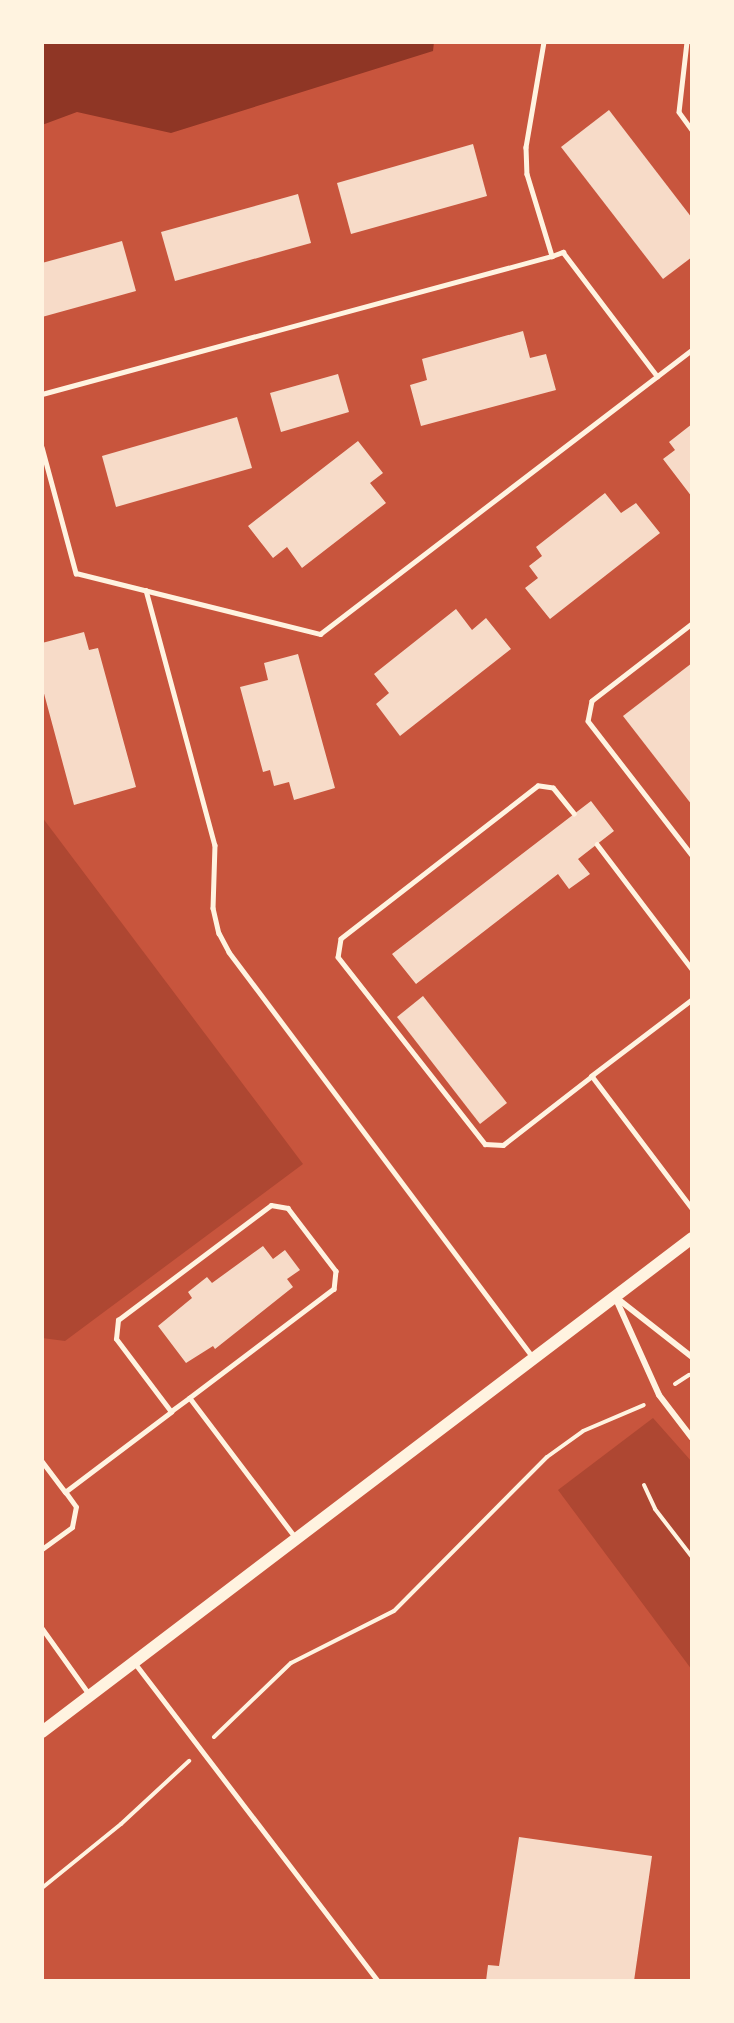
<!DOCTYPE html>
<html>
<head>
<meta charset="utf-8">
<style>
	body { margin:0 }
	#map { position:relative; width:734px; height:2023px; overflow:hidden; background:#c8553d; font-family:Raleway,sans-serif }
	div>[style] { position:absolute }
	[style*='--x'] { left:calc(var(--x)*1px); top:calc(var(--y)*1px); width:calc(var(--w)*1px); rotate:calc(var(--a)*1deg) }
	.green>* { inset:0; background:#ae4732 }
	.water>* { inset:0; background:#8f3625 }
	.building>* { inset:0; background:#f7dbc8 }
	.path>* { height:4px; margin:-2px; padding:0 2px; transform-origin:2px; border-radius:2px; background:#fff3e0 }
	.service>* { height:4.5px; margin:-2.25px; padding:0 2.25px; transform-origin:2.25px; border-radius:2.25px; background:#fff3e0 }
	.minor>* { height:6px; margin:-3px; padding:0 3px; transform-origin:3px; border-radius:3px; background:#fff3e0 }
	.secondary>* { height:12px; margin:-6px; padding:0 6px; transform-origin:6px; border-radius:6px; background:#fff3e0 }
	span { translate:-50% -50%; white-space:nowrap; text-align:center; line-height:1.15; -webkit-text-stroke:5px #fff3e0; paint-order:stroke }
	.frame { position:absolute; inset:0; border:44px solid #fff3e0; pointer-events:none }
</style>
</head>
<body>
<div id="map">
	<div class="green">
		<i style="clip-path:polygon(42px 817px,303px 1164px,65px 1341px,42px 1338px)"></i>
		<i style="clip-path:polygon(653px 1418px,692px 1462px,692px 1670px,558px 1490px)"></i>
	</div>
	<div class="water">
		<i style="clip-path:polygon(42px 42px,434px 42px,433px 51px,171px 133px,77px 112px,42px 125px)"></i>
	</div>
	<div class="building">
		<i style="clip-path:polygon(609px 110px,692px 218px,692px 257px,663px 279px,561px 147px)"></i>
		<i style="clip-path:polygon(473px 144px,487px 196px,351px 234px,337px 183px)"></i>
		<i style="clip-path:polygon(298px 194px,311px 243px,175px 281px,161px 232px)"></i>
		<i style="clip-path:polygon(122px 241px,136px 291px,42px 317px,42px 263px)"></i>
		<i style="clip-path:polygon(523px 331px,530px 358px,546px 354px,556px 390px,421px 426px,410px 385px,427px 380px,422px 359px)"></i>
		<i style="clip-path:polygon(338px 374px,349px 412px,281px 432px,270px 393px)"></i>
		<i style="clip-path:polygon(237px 417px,252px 468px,116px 507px,102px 456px)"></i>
		<i style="clip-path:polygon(692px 424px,692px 497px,663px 459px,675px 450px,669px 442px)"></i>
		<i style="clip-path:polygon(358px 441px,383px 473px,370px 483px,386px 503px,302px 568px,287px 547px,273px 558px,248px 526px)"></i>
		<i style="clip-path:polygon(605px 493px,621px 513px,636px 503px,660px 533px,550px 619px,525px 588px,538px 578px,529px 566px,542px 556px,536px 547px)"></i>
		<i style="clip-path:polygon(456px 609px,472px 630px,486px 618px,511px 649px,400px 736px,376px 704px,389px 693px,374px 674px)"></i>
		<i style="clip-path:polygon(84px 632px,89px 650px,98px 648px,136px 787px,74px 805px,42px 686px,42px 643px)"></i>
		<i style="clip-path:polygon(298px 654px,335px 788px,294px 800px,289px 782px,274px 786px,270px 770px,263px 772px,240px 687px,268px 680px,264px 663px)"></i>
		<i style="clip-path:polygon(692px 663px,692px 805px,623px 716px)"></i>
		<i style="clip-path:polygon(591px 801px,614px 831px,578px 859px,590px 874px,569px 889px,558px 874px,416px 984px,392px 954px)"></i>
		<i style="clip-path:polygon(423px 996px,507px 1103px,480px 1124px,397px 1017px)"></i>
		<i style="clip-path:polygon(263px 1246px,273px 1259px,285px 1250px,300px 1270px,287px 1279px,293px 1287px,215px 1349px,213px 1346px,186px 1363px,158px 1326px,192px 1298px,188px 1292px,207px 1277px,212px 1283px)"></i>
		<i style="clip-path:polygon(519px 1837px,652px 1856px,634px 1981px,486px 1981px,488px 1965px,499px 1966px)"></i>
	</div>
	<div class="path">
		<i style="--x:675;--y:1384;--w:17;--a:-33"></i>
		<i style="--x:644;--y:1485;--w:26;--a:65"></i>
		<i style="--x:655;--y:1509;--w:61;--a:52.4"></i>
		<i style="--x:214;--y:1737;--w:107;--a:-43.9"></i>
		<i style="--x:291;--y:1663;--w:115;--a:-26.8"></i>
		<i style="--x:394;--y:1611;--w:217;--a:-45.2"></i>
		<i style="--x:547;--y:1457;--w:44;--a:-35.8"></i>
		<i style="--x:583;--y:1431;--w:66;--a:-23.1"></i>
		<i style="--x:42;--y:1888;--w:102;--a:-39"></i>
		<i style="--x:121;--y:1824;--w:93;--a:-42.8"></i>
	</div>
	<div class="service">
		<i style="--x:544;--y:42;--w:107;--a:99.7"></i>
		<i style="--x:526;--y:147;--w:27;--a:88"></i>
		<i style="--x:527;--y:174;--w:86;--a:73"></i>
		<i style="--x:552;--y:256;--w:12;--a:-20"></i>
		<i style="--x:563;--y:252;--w:156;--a:52.8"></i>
		<i style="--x:687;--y:42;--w:70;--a:96.5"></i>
		<i style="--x:679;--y:112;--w:22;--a:54"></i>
		<i style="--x:42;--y:394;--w:528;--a:-15.14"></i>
		<i style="--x:42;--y:447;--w:131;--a:74.9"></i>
		<i style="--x:76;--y:573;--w:252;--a:14"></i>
		<i style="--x:320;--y:634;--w:468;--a:-37.4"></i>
		<i style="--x:146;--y:590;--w:264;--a:74.9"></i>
		<i style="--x:215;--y:845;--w:63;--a:91.8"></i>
		<i style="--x:213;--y:908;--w:26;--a:77"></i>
		<i style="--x:219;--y:933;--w:21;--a:62"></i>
		<i style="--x:229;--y:952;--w:505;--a:53.13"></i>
		<i style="--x:692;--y:624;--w:126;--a:142.4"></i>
		<i style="--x:592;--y:701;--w:20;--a:101"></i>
		<i style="--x:588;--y:721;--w:170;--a:52.2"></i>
		<i style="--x:574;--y:814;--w:33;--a:-129"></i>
		<i style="--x:553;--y:788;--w:15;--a:-172"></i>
		<i style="--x:538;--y:786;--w:249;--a:142.2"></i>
		<i style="--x:341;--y:939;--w:18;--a:99"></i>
		<i style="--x:338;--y:957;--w:238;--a:51.8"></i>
		<i style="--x:485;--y:1144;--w:18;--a:3"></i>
		<i style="--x:503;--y:1145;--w:113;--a:-37.8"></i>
		<i style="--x:597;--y:844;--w:157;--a:52.8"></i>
		<i style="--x:692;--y:1000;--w:126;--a:142.8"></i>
		<i style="--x:592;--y:1076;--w:166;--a:52.9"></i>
		<i style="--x:190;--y:1398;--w:24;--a:144"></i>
		<i style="--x:171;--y:1412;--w:91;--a:-127"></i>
		<i style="--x:116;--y:1339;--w:19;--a:-84"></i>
		<i style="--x:118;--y:1320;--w:191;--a:-36.9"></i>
		<i style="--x:271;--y:1205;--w:17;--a:10"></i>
		<i style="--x:288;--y:1208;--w:79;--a:52.7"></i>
		<i style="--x:336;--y:1271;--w:18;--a:96"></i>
		<i style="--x:334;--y:1289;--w:181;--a:142.9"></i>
		<i style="--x:190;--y:1398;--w:174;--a:52.9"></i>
		<i style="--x:42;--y:1461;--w:39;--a:53"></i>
		<i style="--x:42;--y:1549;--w:37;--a:-36"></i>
		<i style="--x:72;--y:1527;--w:20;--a:-79"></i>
		<i style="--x:76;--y:1507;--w:19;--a:-126"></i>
		<i style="--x:65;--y:1492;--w:133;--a:-37"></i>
		<i style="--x:42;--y:1628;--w:81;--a:54.5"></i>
		<i style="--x:135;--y:1663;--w:400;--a:52.6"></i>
	</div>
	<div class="minor">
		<i style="--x:615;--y:1297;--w:107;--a:65.8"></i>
		<i style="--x:659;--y:1395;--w:54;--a:52.5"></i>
		<i style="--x:618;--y:1299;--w:94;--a:38.1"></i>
	</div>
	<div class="secondary">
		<i style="--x:42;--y:1732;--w:816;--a:-37.23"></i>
	</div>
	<div class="frame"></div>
</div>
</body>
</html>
